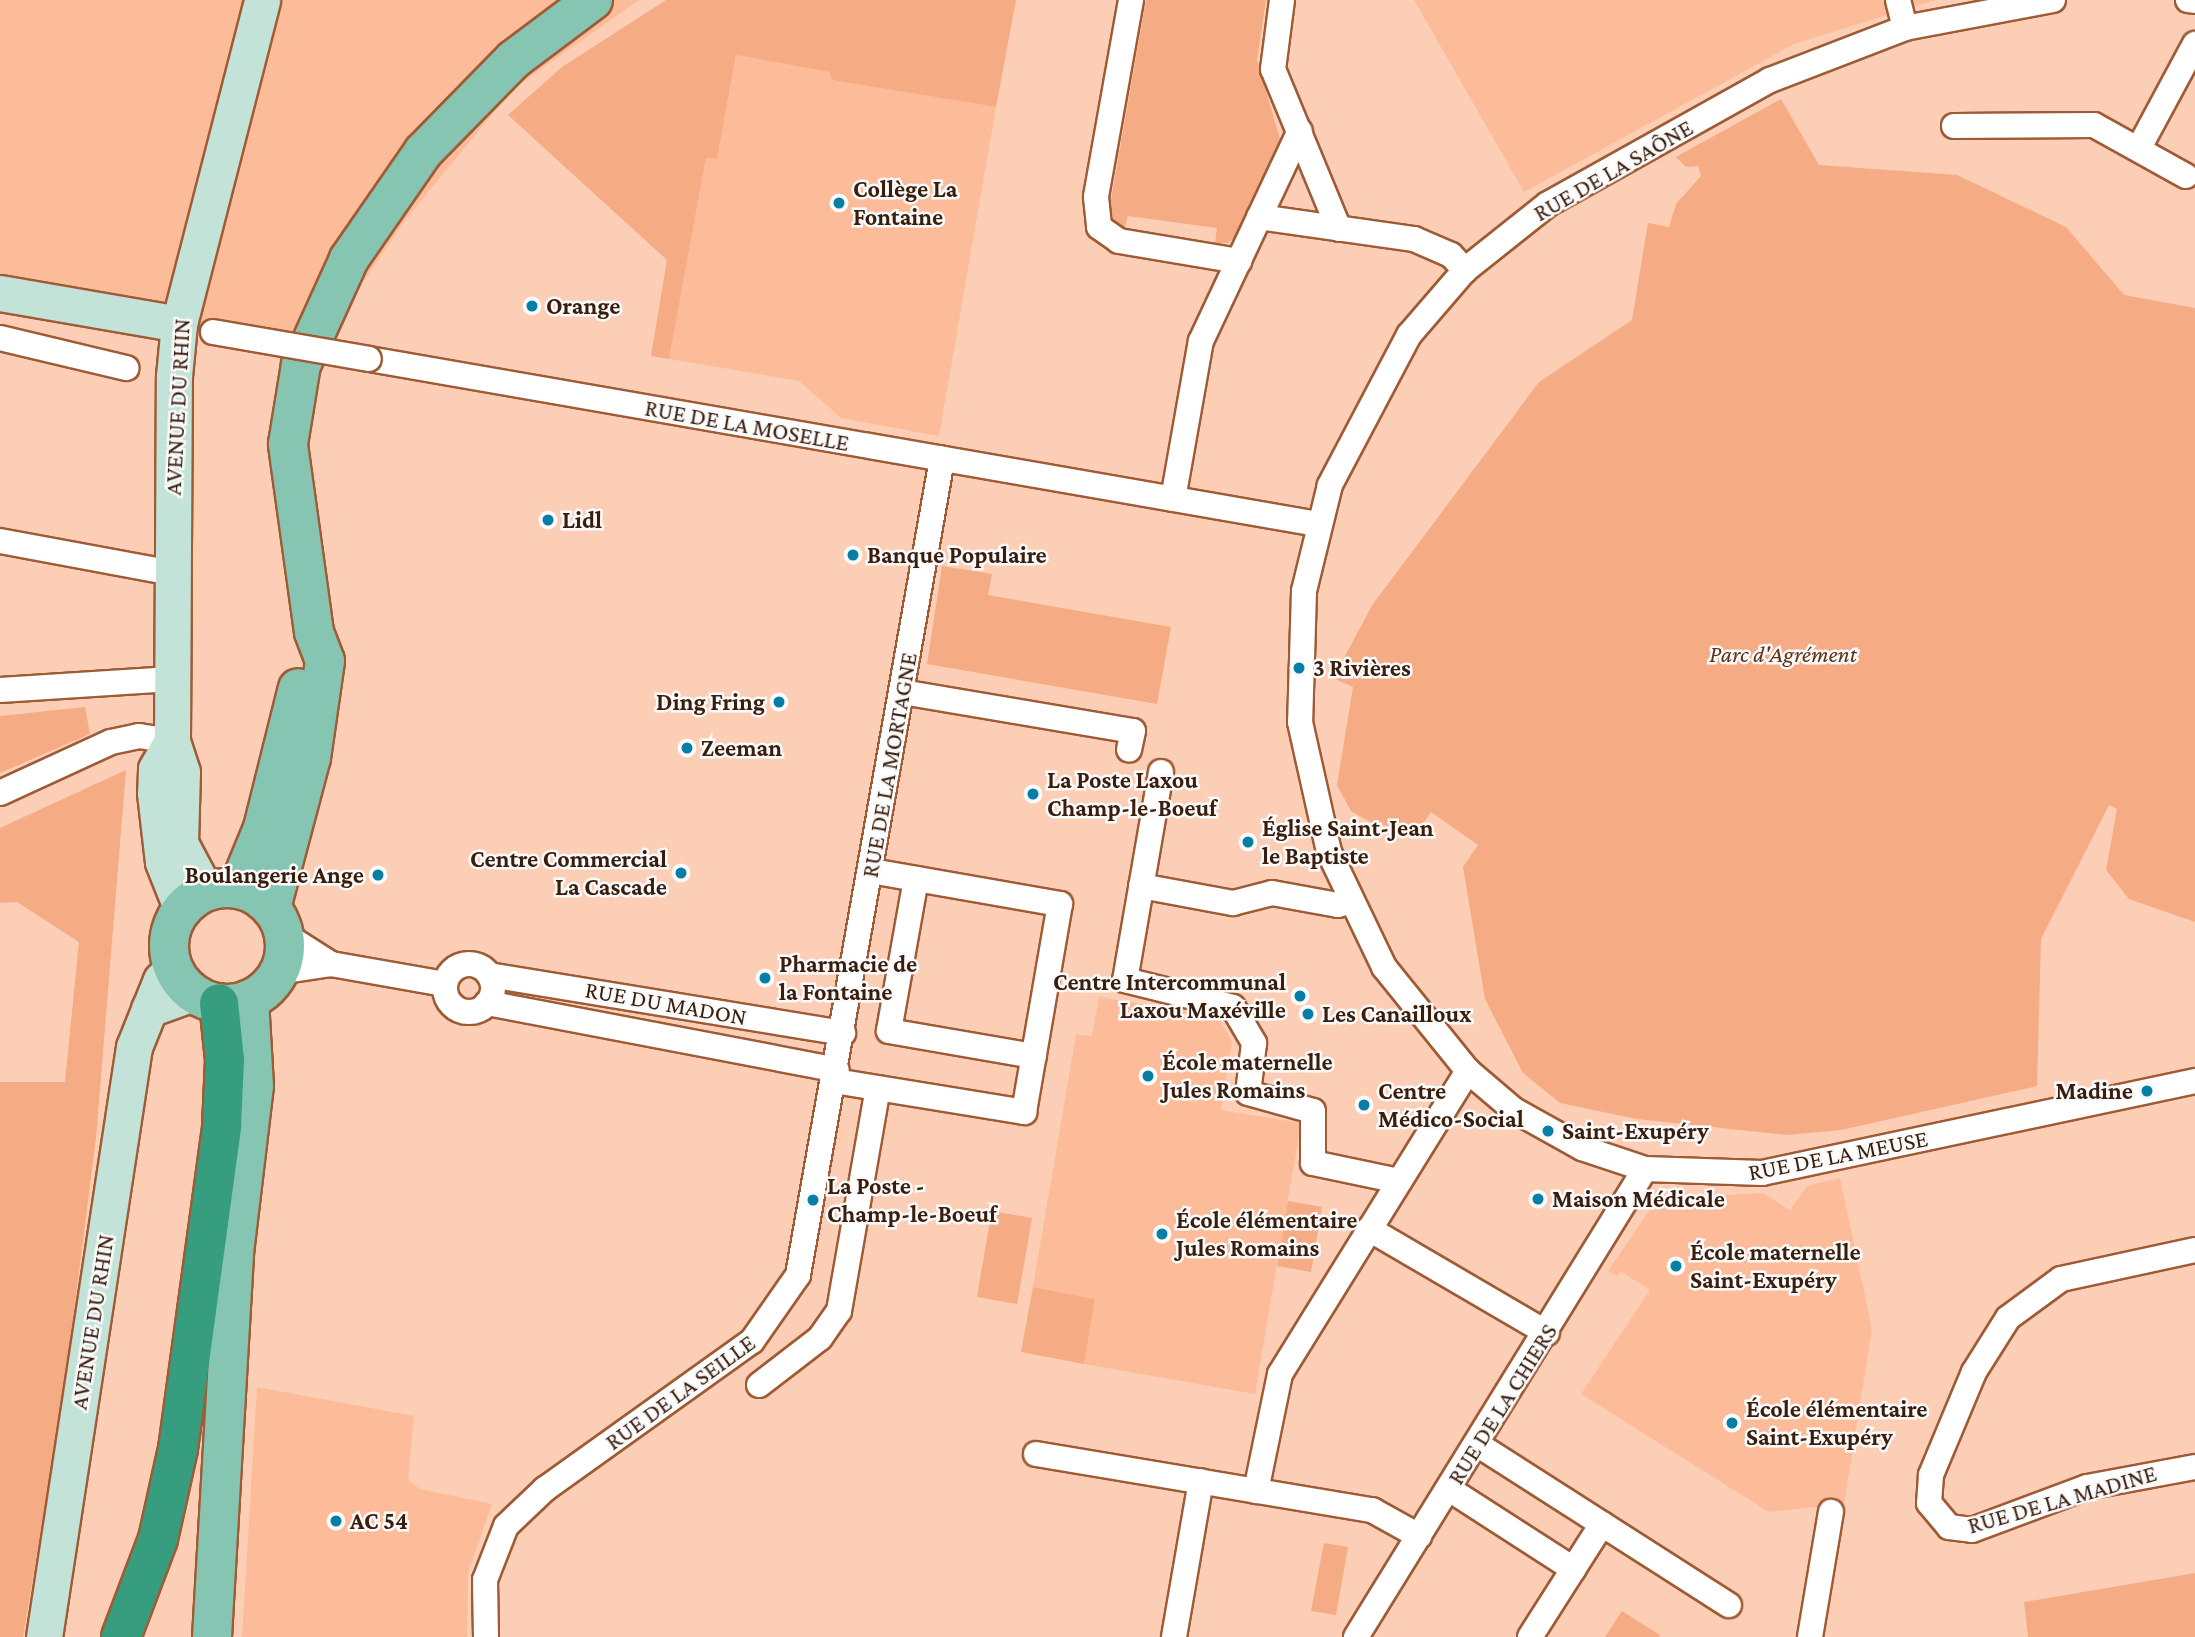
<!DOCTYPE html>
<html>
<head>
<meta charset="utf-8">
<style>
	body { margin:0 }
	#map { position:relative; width:2195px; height:1637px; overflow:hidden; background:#fcceb6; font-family:"Crimson Pro",serif }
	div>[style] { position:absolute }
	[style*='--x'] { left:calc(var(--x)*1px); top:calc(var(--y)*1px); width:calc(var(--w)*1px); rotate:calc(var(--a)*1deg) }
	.built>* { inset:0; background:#fdbc99 }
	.green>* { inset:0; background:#f5ab84 }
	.roads { filter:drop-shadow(2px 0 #9e5b35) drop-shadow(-2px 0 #9e5b35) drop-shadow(0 2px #9e5b35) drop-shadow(0 -2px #9e5b35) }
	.street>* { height:24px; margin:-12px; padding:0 12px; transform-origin:12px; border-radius:12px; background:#fff }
	.street>.ring { margin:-12px; padding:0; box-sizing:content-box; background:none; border:24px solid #fff; border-radius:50% }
	.secondary>* { height:35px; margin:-17.5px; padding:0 17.5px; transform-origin:17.5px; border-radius:17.5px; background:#c3e2d8 }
	.primary>* { height:38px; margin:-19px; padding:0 19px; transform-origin:19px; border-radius:19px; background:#86c5b2 }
	.primary>.ring { margin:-19px; padding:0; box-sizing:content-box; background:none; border:38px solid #86c5b2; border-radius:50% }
	.highway>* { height:38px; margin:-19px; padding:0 19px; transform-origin:19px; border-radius:19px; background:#369e7e }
	.bridges { filter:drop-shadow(2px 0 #9e5b35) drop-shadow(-2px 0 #9e5b35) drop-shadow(0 2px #9e5b35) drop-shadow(0 -2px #9e5b35) }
	.street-bridge>* { height:24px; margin:-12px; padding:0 12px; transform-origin:12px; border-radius:12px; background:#fff }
	.dots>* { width:19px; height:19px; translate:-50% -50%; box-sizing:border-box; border:4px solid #fafafa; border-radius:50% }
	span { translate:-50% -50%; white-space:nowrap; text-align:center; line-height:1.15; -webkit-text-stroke:5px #fafafa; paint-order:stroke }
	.street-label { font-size:24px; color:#391d0d }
	.poi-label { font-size:24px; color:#391d0d; font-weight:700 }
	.left { translate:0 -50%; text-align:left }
	.right { translate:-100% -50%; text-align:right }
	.park-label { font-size:24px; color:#5e3219; font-style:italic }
</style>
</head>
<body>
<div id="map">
	<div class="built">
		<i style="clip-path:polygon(0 0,639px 0,514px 88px,406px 219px,329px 332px,170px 332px,0 303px)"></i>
		<i style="clip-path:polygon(1414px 0,1935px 0,1794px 44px,1524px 192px)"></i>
		<i style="clip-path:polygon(736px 55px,831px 72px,832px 80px,996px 107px,939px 436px,841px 418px,799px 381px,669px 359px,706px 158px,717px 159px)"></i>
		<i style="clip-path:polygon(1099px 997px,1217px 1016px,1232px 1041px,1221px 1110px,1301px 1123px,1255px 1394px,1084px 1364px,1095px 1299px,1033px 1287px,1076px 1034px,1092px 1036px)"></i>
		<i style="clip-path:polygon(1840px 1178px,1872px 1329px,1844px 1504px,1769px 1512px,1581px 1394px,1650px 1290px,1621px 1271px,1617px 1276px,1608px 1271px,1657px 1199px,1763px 1193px,1790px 1210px,1807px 1186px)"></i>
		<i style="clip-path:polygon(257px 1387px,414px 1416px,408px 1480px,420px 1489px,492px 1504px,468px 1573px,467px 1637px,242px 1637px)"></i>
	</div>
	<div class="green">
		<i style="clip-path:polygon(666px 0,1016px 0,996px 107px,832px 80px,830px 72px,736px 55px,717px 159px,706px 158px,669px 359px,651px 356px,667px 260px,508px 115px,562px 67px)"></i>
		<i style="clip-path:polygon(1146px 0,1266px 0,1257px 60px,1281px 143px,1237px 237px,1227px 243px,1215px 243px,1217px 228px,1128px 216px,1124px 230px,1108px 217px)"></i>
		<i style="clip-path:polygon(1781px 99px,1819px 165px,1957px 175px,2066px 227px,2124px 295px,2195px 308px,2195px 922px,2129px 899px,2106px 870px,2117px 809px,2109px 805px,2041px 939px,2037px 1086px,1841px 1130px,1788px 1135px,1637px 1119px,1560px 1103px,1523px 1073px,1485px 999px,1463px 867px,1478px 845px,1431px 812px,1417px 832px,1372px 823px,1351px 811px,1337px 785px,1353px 687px,1333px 678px,1373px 604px,1539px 382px,1632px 320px,1648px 223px,1669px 227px,1676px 204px,1701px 176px,1698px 166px,1686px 167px,1676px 157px)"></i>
		<i style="clip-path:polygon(942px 566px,992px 574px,988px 595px,1171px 627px,1157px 704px,927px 664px)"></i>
		<i style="clip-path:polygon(85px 707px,90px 734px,0 773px,0 716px)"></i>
		<i style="clip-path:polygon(126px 770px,96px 1138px,63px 1398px,23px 1637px,0 1637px,0 1082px,65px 1082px,79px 942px,17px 902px,0 903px,0 828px)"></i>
		<i style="clip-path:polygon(1288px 1201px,1322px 1207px,1311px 1272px,1277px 1266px)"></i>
		<i style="clip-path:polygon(997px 1212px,1032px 1218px,1017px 1304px,977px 1297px,991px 1215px)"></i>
		<i style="clip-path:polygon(1033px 1287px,1095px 1299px,1084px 1364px,1021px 1352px)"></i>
		<i style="clip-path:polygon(1324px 1543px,1348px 1547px,1336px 1615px,1311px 1611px)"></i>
		<i style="clip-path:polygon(2195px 1573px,2195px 1637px,2028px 1637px,2024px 1602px)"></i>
		<i style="clip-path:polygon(1622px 1611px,1660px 1635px,1659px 1637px,1605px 1637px)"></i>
	</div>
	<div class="roads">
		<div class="street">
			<i style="--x:1131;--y:0;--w:200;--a:100.1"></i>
			<i style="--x:1096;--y:197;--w:30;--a:84"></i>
			<i style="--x:1099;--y:227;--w:24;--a:35"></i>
			<i style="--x:1119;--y:241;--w:122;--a:9.5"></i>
			<i style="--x:1282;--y:0;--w:70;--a:97.4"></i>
			<i style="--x:1273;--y:69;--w:173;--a:67.6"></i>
			<i style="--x:1898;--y:0;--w:29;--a:76"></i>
			<i style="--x:2053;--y:0;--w:151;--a:169.3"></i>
			<i style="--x:1905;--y:28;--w:145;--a:158.9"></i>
			<i style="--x:1770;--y:80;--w:254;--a:150.8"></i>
			<i style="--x:1548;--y:204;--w:106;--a:141.5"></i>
			<i style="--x:1465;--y:270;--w:86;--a:130.7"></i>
			<i style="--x:1409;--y:335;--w:170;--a:117.8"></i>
			<i style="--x:1330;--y:485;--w:109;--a:103.8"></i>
			<i style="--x:1304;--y:591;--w:131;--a:91.7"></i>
			<i style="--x:1300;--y:722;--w:133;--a:77.4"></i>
			<i style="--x:1329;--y:852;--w:127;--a:64.4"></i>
			<i style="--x:1384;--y:967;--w:134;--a:51.1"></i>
			<i style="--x:1468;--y:1071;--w:60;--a:40.3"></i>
			<i style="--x:1514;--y:1110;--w:78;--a:29.2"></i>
			<i style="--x:1582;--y:1148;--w:66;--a:18.4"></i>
			<i style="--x:1645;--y:1169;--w:117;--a:2"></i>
			<i style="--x:1762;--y:1173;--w:443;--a:-12"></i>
			<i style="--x:2188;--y:0;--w:7;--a:8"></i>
			<i style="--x:1954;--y:126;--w:140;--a:-0.4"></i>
			<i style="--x:2094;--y:125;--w:105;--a:29"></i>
			<i style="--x:2140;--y:146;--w:116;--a:-61.7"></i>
			<i style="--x:1259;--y:217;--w:157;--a:8.1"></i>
			<i style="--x:1414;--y:239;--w:40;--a:23.4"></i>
			<i style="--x:1451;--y:255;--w:21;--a:47"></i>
			<i style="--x:0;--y:338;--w:130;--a:13.4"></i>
			<i style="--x:369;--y:359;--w:962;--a:9.87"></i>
			<i style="--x:1173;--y:499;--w:160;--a:-80"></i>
			<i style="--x:1201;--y:341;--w:232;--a:-64.8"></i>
			<i style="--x:0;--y:541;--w:175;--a:10.5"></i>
			<i style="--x:0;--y:690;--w:172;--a:-3.7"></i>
			<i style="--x:902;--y:692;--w:234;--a:9.6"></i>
			<i style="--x:1133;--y:731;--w:19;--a:102"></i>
			<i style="--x:1161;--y:772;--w:211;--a:99.8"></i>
			<i style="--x:1125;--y:980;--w:111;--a:14"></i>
			<i style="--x:1233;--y:1007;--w:42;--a:59.7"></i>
			<i style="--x:1254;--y:1043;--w:50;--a:96.8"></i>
			<i style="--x:1248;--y:1093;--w:67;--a:15.5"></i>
			<i style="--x:1313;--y:1111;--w:52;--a:90"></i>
			<i style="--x:1313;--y:1163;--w:88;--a:11.8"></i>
			<i style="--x:0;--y:793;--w:122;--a:-24.7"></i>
			<i style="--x:111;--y:742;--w:29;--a:-12"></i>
			<i style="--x:139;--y:736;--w:33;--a:9"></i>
			<i style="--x:916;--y:879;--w:154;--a:100.1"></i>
			<i style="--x:889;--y:1031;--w:147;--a:9.8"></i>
			<i style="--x:1141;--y:886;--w:94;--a:10.5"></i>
			<i style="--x:1233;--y:903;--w:40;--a:-14.4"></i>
			<i style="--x:1272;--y:893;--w:67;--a:10.3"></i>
			<i style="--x:1338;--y:905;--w:13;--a:-18"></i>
			<i style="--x:284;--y:934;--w:56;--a:32.6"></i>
			<i class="ring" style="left:445px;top:964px;width:24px;height:24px"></i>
			<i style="--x:279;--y:972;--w:53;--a:-8.7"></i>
			<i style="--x:331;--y:964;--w:116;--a:10"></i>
			<i style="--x:489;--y:975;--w:359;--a:9.3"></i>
			<i style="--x:487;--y:1003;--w:356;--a:10.8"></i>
			<i style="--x:835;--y:1081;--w:192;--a:9.3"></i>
			<i style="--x:1024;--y:1112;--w:211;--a:-80.2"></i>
			<i style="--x:1060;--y:904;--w:192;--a:-170.1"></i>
			<i style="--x:1369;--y:1229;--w:206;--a:30.3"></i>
			<i style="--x:2195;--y:1250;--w:137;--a:167.8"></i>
			<i style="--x:2061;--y:1279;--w:66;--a:143.7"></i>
			<i style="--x:2008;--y:1318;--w:64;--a:122.2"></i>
			<i style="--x:1974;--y:1372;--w:112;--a:112.7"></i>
			<i style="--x:1931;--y:1475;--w:28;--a:94"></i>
			<i style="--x:1929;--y:1503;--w:31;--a:50"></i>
			<i style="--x:1949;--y:1527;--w:23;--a:7"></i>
			<i style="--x:1972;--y:1530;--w:123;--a:-20.5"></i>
			<i style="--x:2087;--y:1487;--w:110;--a:-10.5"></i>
			<i style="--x:759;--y:1385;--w:77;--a:-37.6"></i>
			<i style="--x:820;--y:1338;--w:33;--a:-55"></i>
			<i style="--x:839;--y:1311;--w:226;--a:-80.1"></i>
			<i style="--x:1477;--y:1444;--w:299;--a:32.6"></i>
			<i style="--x:1036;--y:1454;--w:341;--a:9.5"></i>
			<i style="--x:1372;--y:1510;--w:54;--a:29"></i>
			<i style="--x:1449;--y:1489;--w:148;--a:32.8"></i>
			<i style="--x:1256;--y:1491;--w:119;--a:-78.4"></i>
			<i style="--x:1280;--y:1374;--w:357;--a:-58.2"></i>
			<i style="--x:486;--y:1637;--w:57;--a:-91"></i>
			<i style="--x:485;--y:1580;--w:58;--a:-68.7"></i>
			<i style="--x:506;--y:1526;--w:54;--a:-43.5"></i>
			<i style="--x:545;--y:1489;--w:254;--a:-35.6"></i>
			<i style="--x:752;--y:1341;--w:80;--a:-55.1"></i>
			<i style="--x:798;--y:1275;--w:829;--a:-79.99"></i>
			<i style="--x:1174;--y:1637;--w:158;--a:-80.2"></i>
			<i style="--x:1356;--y:1637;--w:550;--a:-58.3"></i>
			<i style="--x:1530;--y:1637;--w:134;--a:-57.5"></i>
			<i style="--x:1810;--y:1637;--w:127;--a:-80.5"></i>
		</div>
		<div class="secondary">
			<i style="--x:0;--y:293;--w:182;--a:9.8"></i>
			<i style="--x:172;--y:741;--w:32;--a:120"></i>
			<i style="--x:156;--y:769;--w:24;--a:92"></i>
			<i style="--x:155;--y:793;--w:69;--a:83.4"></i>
			<i style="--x:163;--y:862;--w:52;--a:68.4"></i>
			<i style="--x:206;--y:892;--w:55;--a:-118"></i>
			<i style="--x:180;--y:843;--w:71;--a:-88.4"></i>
			<i style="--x:182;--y:772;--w:33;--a:-108"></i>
			<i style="--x:172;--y:741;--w:365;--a:-89.7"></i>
			<i style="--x:174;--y:376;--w:52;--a:-84.5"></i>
			<i style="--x:179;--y:324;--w:334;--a:-75.6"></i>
			<i style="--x:149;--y:1009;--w:47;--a:-20"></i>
			<i style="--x:44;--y:1637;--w:597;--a:-81.33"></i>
			<i style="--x:134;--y:1047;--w:72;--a:-68.1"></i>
			<i style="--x:161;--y:980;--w:17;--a:-40"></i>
		</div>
		<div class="primary">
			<i class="ring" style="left:169px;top:888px;width:78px;height:78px"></i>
			<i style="--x:238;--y:889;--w:66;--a:-67.7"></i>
			<i style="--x:263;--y:828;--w:144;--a:-76"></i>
			<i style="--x:271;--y:908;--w:155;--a:-75.1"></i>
			<i style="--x:311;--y:758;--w:98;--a:-81.8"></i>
			<i style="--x:325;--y:661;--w:31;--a:-111"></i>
			<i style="--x:314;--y:632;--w:190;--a:-97.9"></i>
			<i style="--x:288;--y:444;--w:80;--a:-80.7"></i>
			<i style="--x:301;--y:365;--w:116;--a:-65.6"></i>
			<i style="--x:349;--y:259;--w:130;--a:-55.3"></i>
			<i style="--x:423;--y:152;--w:129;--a:-45.6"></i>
			<i style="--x:513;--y:60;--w:100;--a:-36.9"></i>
			<i style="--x:212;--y:1637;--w:385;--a:-86.7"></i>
			<i style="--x:234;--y:1253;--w:168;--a:-83.2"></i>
			<i style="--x:254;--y:1086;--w:87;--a:-93.3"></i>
		</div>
		<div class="highway">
			<i style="--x:121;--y:1637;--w:105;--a:-69.3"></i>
			<i style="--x:158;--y:1539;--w:92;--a:-77.5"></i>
			<i style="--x:178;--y:1449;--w:326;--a:-82.2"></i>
			<i style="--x:222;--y:1126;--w:66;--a:-87.4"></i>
			<i style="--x:225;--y:1060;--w:57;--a:-96"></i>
		</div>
	</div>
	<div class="bridges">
		<div class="street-bridge">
			<i style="--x:213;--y:332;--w:158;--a:9.8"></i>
		</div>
	</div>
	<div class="dots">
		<i style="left:839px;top:203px;background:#067ea5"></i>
		<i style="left:532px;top:306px;background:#067ea5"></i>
		<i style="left:548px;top:520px;background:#067ea5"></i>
		<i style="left:853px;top:555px;background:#067ea5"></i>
		<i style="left:1299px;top:668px;background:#067ea5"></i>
		<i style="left:779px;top:702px;background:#067ea5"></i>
		<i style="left:687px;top:748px;background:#067ea5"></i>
		<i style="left:1033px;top:794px;background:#067ea5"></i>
		<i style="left:1248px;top:842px;background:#067ea5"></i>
		<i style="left:681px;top:873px;background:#067ea5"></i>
		<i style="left:378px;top:875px;background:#067ea5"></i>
		<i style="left:765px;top:978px;background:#067ea5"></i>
		<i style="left:1300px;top:996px;background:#067ea5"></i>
		<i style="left:1308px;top:1014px;background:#067ea5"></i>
		<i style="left:1148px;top:1076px;background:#067ea5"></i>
		<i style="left:2147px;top:1091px;background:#067ea5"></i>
		<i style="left:1364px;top:1105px;background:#067ea5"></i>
		<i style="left:1548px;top:1131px;background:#067ea5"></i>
		<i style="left:1538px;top:1199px;background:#067ea5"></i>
		<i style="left:813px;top:1200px;background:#067ea5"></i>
		<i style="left:1162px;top:1234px;background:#067ea5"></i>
		<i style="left:1676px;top:1266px;background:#067ea5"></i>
		<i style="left:1732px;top:1423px;background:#067ea5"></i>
		<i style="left:336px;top:1521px;background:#067ea5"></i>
	</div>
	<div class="street-label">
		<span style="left:1613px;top:170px;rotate:-30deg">RUE DE LA SAÔNE</span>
		<span style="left:177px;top:407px;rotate:-87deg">AVENUE DU RHIN</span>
		<span style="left:747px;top:425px;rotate:10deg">RUE DE LA MOSELLE</span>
		<span style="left:889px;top:765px;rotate:-80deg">RUE DE LA MORTAGNE</span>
		<span style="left:666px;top:1003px;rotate:10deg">RUE DU MADON</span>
		<span style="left:1838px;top:1155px;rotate:-11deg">RUE DE LA MEUSE</span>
		<span style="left:92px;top:1322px;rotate:-81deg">AVENUE DU RHIN</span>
		<span style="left:680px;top:1392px;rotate:-36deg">RUE DE LA SEILLE</span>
		<span style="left:1502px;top:1404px;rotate:-58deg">RUE DE LA CHIERS</span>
		<span style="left:2062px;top:1499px;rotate:-16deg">RUE DE LA MADINE</span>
	</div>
	<div class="poi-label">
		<span class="left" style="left:853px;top:203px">Collège La<br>Fontaine</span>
		<span class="left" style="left:546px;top:306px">Orange</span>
		<span class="left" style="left:562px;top:520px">Lidl</span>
		<span class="left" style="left:867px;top:555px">Banque Populaire</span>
		<span class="left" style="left:1313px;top:668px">3 Rivières</span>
		<span class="right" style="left:765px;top:702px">Ding Fring</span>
		<span class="left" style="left:701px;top:748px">Zeeman</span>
		<span class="left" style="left:1047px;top:794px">La Poste Laxou<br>Champ-le-Boeuf</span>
		<span class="left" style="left:1262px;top:842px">Église Saint-Jean<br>le Baptiste</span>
		<span class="right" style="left:667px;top:873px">Centre Commercial<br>La Cascade</span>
		<span class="right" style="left:364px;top:875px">Boulangerie Ange</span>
		<span class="left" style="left:779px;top:978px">Pharmacie de<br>la Fontaine</span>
		<span class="right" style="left:1286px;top:996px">Centre Intercommunal<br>Laxou Maxéville</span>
		<span class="left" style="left:1322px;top:1014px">Les Canailloux</span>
		<span class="left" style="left:1162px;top:1076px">École maternelle<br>Jules Romains</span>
		<span class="left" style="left:1378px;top:1105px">Centre<br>Médico-Social</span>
		<span class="right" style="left:2133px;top:1091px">Madine</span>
		<span class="left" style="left:1562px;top:1131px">Saint-Exupéry</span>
		<span class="left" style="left:827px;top:1200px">La Poste -<br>Champ-le-Boeuf</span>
		<span class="left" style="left:1552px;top:1199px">Maison Médicale</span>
		<span class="left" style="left:1176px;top:1234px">École élémentaire<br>Jules Romains</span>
		<span class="left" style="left:1690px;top:1266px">École maternelle<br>Saint-Exupéry</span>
		<span class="left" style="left:1746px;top:1423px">École élémentaire<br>Saint-Exupéry</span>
		<span class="left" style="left:350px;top:1521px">AC 54</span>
	</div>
	<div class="park-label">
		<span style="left:1783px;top:654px">Parc d'Agrément</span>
	</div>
</div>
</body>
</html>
